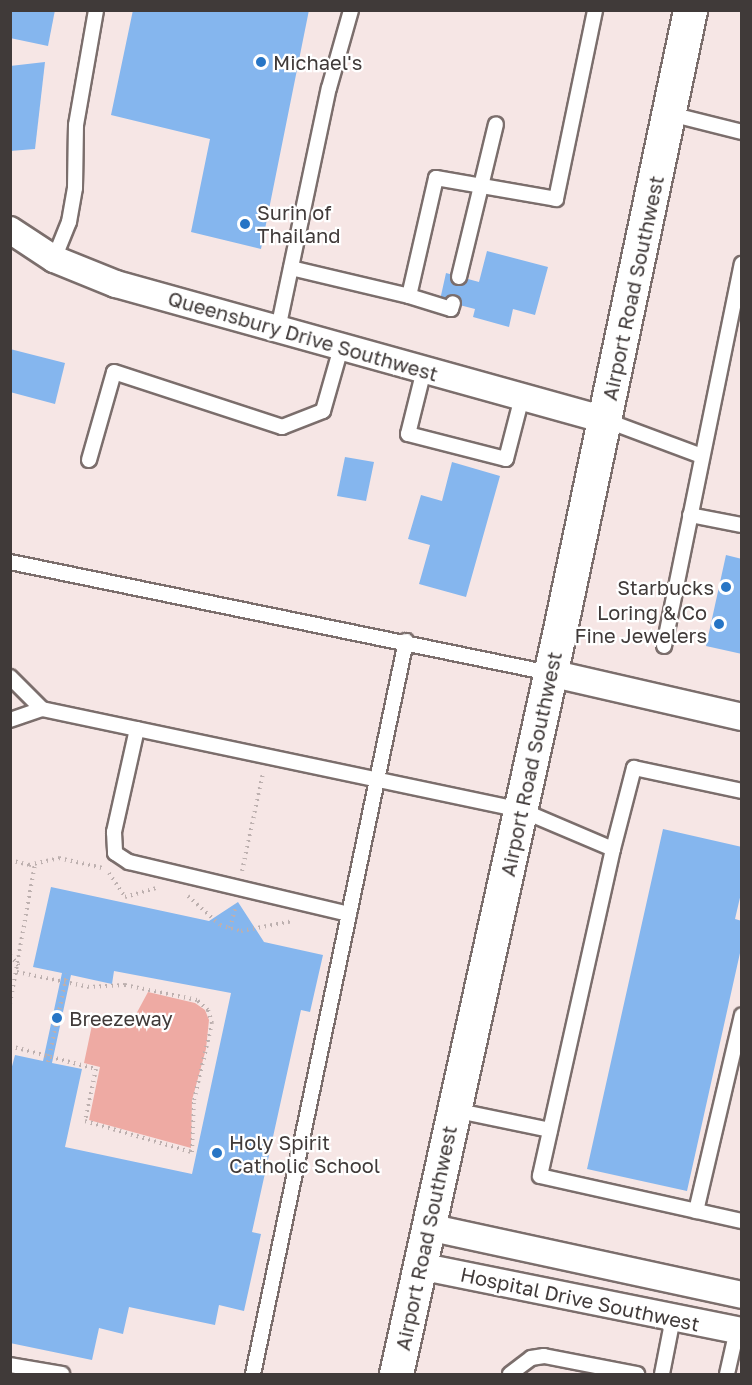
<!DOCTYPE html>
<html>
<head>
<meta charset="utf-8">
<style>
	body { margin:0 }
	#map { position:relative; width:752px; height:1385px; overflow:hidden; background:#f6e6e5; font-family:"Golos Text",sans-serif }
	div>[style] { position:absolute }
	[style*='--x'] { left:calc(var(--x)*1px); top:calc(var(--y)*1px); width:calc(var(--w)*1px); rotate:calc(var(--a)*1deg) }
	.green>* { inset:0; background:#eeaaa3 }
	.building>* { inset:0; background:#85b6ee }
	.path>* { height:4px; margin-top:-2px; transform-origin:0; background:repeating-linear-gradient(90deg,#bdb0af 0 1.5px,transparent 0 6px) }
	.roads { filter:drop-shadow(2px 0 #7b6e6c) drop-shadow(-2px 0 #7b6e6c) drop-shadow(0 2px #7b6e6c) drop-shadow(0 -2px #7b6e6c) }
	.service>* { height:14px; margin:-7px; padding:0 7px; transform-origin:7px; border-radius:7px; background:#fff }
	.minor>* { height:26px; margin:-13px; padding:0 13px; transform-origin:13px; border-radius:13px; background:#fff }
	.secondary>* { height:33px; margin:-16.5px; padding:0 16.5px; transform-origin:16.5px; border-radius:16.5px; background:#fff }
	.dots>* { width:16px; height:16px; translate:-50% -50%; box-sizing:border-box; border:3px solid #fff; border-radius:50% }
	span { translate:-50% -50%; white-space:nowrap; text-align:center; line-height:1.15; -webkit-text-stroke:4.5px #fff; paint-order:stroke }
	.poi-label { font-size:20px; color:#403a39 }
	.left { translate:0 -50%; text-align:left }
	.right { translate:-100% -50%; text-align:right }
	.street-label { font-size:20px; color:#403a39 }
	.frame { position:absolute; inset:0; border:12px solid #403a39; pointer-events:none }
</style>
</head>
<body>
<div id="map">
	<div class="green">
		<i style="clip-path:polygon(148px 992px,195px 1003px,205px 1010px,209px 1020px,206px 1049px,192px 1100px,191px 1148px,89px 1120px,100px 1067px,84px 1063px,92px 1025px,119px 1026px,134px 1018px)"></i>
	</div>
	<div class="building">
		<i style="clip-path:polygon(10px 10px,55px 10px,48px 46px,10px 38px)"></i>
		<i style="clip-path:polygon(133px 10px,309px 10px,261px 249px,191px 232px,210px 139px,111px 115px)"></i>
		<i style="clip-path:polygon(45px 62px,35px 149px,10px 151px,10px 66px)"></i>
		<i style="clip-path:polygon(487px 251px,548px 267px,535px 315px,513px 309px,509px 327px,473px 317px,475px 309px,440px 300px,446px 273px,479px 282px)"></i>
		<i style="clip-path:polygon(10px 349px,65px 363px,55px 404px,10px 392px)"></i>
		<i style="clip-path:polygon(345px 457px,374px 462px,366px 501px,337px 496px)"></i>
		<i style="clip-path:polygon(452px 462px,500px 476px,466px 597px,419px 584px,430px 545px,408px 539px,421px 495px,442px 501px)"></i>
		<i style="clip-path:polygon(726px 555px,742px 559px,742px 654px,706px 646px)"></i>
		<i style="clip-path:polygon(663px 829px,742px 847px,742px 889px,735px 919px,742px 921px,742px 944px,687px 1191px,587px 1169px)"></i>
		<i style="clip-path:polygon(evenodd,51px 887px,209px 921px,238px 902px,264px 942px,323px 955px,310px 1012px,301px 1010px,252px 1232px,261px 1234px,244px 1311px,219px 1305px,215px 1325px,129px 1307px,123px 1334px,99px 1328px,92px 1360px,10px 1343px,10px 1074px,15px 1055px,43px 1061px,62px 973px,33px 967px,51px 887px,114px 971px,231px 993px,192px 1174px,65px 1147px,82px 1069px,52px 1063px,71px 975px,112px 984px,114px 971px)"></i>
	</div>
	<div class="path">
		<i style="--x:10;--y:860;--w:20;--a:15"></i>
		<i style="--x:29;--y:865;--w:31;--a:-13"></i>
		<i style="--x:59;--y:858;--w:45;--a:12.8"></i>
		<i style="--x:242;--y:871;--w:100;--a:-77.9"></i>
		<i style="--x:109;--y:873;--w:29;--a:56"></i>
		<i style="--x:125;--y:897;--w:33;--a:-16"></i>
		<i style="--x:188;--y:896;--w:43;--a:42.2"></i>
		<i style="--x:220;--y:925;--w:22;--a:16"></i>
		<i style="--x:241;--y:931;--w:53;--a:-10.9"></i>
		<i style="--x:230;--y:928;--w:24;--a:-75"></i>
		<i style="--x:10;--y:955;--w:14;--a:51"></i>
		<i style="--x:10;--y:1004;--w:143;--a:-79.9"></i>
		<i style="--x:10;--y:1046;--w:89;--a:15"></i>
		<i style="--x:96;--y:1069;--w:53;--a:101.9"></i>
		<i style="--x:85;--y:1121;--w:111;--a:16.2"></i>
		<i style="--x:192;--y:1152;--w:52;--a:-87.8"></i>
		<i style="--x:194;--y:1100;--w:79;--a:-76.8"></i>
		<i style="--x:212;--y:1023;--w:14;--a:-107"></i>
		<i style="--x:208;--y:1010;--w:15;--a:-138"></i>
		<i style="--x:197;--y:1000;--w:74;--a:-168.2"></i>
		<i style="--x:125;--y:985;--w:36;--a:177"></i>
		<i style="--x:89;--y:987;--w:74;--a:-168.2"></i>
		<i style="--x:48;--y:1062;--w:90;--a:-77.8"></i>
	</div>
	<div class="roads">
		<div class="service">
			<i style="--x:670;--y:114;--w:74;--a:14"></i>
			<i style="--x:54;--y:259;--w:40;--a:-68"></i>
			<i style="--x:69;--y:222;--w:35;--a:-80"></i>
			<i style="--x:75;--y:188;--w:63;--a:-89.1"></i>
			<i style="--x:76;--y:125;--w:117;--a:-80.1"></i>
			<i style="--x:291;--y:268;--w:121;--a:13.3"></i>
			<i style="--x:409;--y:296;--w:121;--a:-77.1"></i>
			<i style="--x:436;--y:178;--w:122;--a:9.9"></i>
			<i style="--x:556;--y:199;--w:193;--a:-78.3"></i>
			<i style="--x:459;--y:277;--w:157;--a:-76.4"></i>
			<i style="--x:409;--y:296;--w:44;--a:17.2"></i>
			<i style="--x:451;--y:309;--w:6;--a:-72"></i>
			<i style="--x:278;--y:329;--w:246;--a:-78.1"></i>
			<i style="--x:329;--y:88;--w:81;--a:-74.2"></i>
			<i style="--x:424;--y:370;--w:66;--a:104"></i>
			<i style="--x:408;--y:434;--w:101;--a:14.3"></i>
			<i style="--x:506;--y:459;--w:64;--a:-75.5"></i>
			<i style="--x:605;--y:420;--w:103;--a:20.4"></i>
			<i style="--x:89;--y:460;--w:91;--a:-74.1"></i>
			<i style="--x:114;--y:372;--w:177;--a:18.1"></i>
			<i style="--x:282;--y:427;--w:44;--a:-21.3"></i>
			<i style="--x:323;--y:411;--w:66;--a:-74.1"></i>
			<i style="--x:690;--y:515;--w:53;--a:10.9"></i>
			<i style="--x:10;--y:562;--w:551;--a:11.62"></i>
			<i style="--x:664;--y:646;--w:390;--a:-78.5"></i>
			<i style="--x:10;--y:677;--w:45;--a:45"></i>
			<i style="--x:42;--y:709;--w:490;--a:11.9"></i>
			<i style="--x:521;--y:810;--w:100;--a:23"></i>
			<i style="--x:613;--y:849;--w:335;--a:102.6"></i>
			<i style="--x:540;--y:1176;--w:207;--a:12.6"></i>
			<i style="--x:10;--y:720;--w:34;--a:-19"></i>
			<i style="--x:137;--y:729;--w:106;--a:102.6"></i>
			<i style="--x:114;--y:832;--w:21;--a:87"></i>
			<i style="--x:115;--y:853;--w:17;--a:33"></i>
			<i style="--x:129;--y:862;--w:226;--a:13.3"></i>
			<i style="--x:613;--y:849;--w:84;--a:-75.5"></i>
			<i style="--x:634;--y:768;--w:110;--a:12"></i>
			<i style="--x:454;--y:1110;--w:98;--a:11.8"></i>
			<i style="--x:696;--y:1211;--w:201;--a:-76.8"></i>
			<i style="--x:10;--y:1365;--w:53;--a:9.8"></i>
			<i style="--x:253;--y:1374;--w:749;--a:-78.21"></i>
			<i style="--x:510;--y:1374;--w:26;--a:-37"></i>
			<i style="--x:531;--y:1358;--w:13;--a:-9"></i>
			<i style="--x:544;--y:1356;--w:95;--a:11"></i>
			<i style="--x:662;--y:1374;--w:57;--a:-78.9"></i>
			<i style="--x:727;--y:1374;--w:45;--a:-77.2"></i>
		</div>
		<div class="minor">
			<i style="--x:10;--y:230;--w:53;--a:33.4"></i>
			<i style="--x:54;--y:259;--w:67;--a:22"></i>
			<i style="--x:116;--y:284;--w:508;--a:15.54"></i>
			<i style="--x:550;--y:673;--w:197;--a:12.9"></i>
			<i style="--x:428;--y:1227;--w:321;--a:12.2"></i>
			<i style="--x:419;--y:1266;--w:329;--a:11.4"></i>
		</div>
		<div class="secondary">
			<i style="--x:396;--y:1374;--w:758;--a:-77.58"></i>
			<i style="--x:559;--y:634;--w:638;--a:-78.14"></i>
		</div>
	</div>
	<div class="dots">
		<i style="left:261px;top:62px;background:#2775c5"></i>
		<i style="left:245px;top:224px;background:#2775c5"></i>
		<i style="left:726px;top:587px;background:#2775c5"></i>
		<i style="left:719px;top:624px;background:#2775c5"></i>
		<i style="left:57px;top:1018px;background:#2775c5"></i>
		<i style="left:217px;top:1153px;background:#2775c5"></i>
	</div>
	<div class="poi-label">
		<span class="left" style="left:273px;top:62px">Michael's</span>
		<span class="left" style="left:257px;top:224px">Surin of<br>Thailand</span>
		<span class="right" style="left:714px;top:587px">Starbucks</span>
		<span class="right" style="left:707px;top:624px">Loring &amp; Co<br>Fine Jewelers</span>
		<span class="left" style="left:69px;top:1018px">Breezeway</span>
		<span class="left" style="left:229px;top:1154px">Holy Spirit<br>Catholic School</span>
	</div>
	<div class="street-label">
		<span style="left:633px;top:288px;rotate:-78deg">Airport Road Southwest</span>
		<span style="left:303px;top:336px;rotate:16deg">Queensbury Drive Southwest</span>
		<span style="left:531px;top:764px;rotate:-78deg">Airport Road Southwest</span>
		<span style="left:426px;top:1238px;rotate:-78deg">Airport Road Southwest</span>
		<span style="left:580px;top:1299px;rotate:12deg">Hospital Drive Southwest</span>
	</div>
	<div class="frame"></div>
</div>
</body>
</html>
